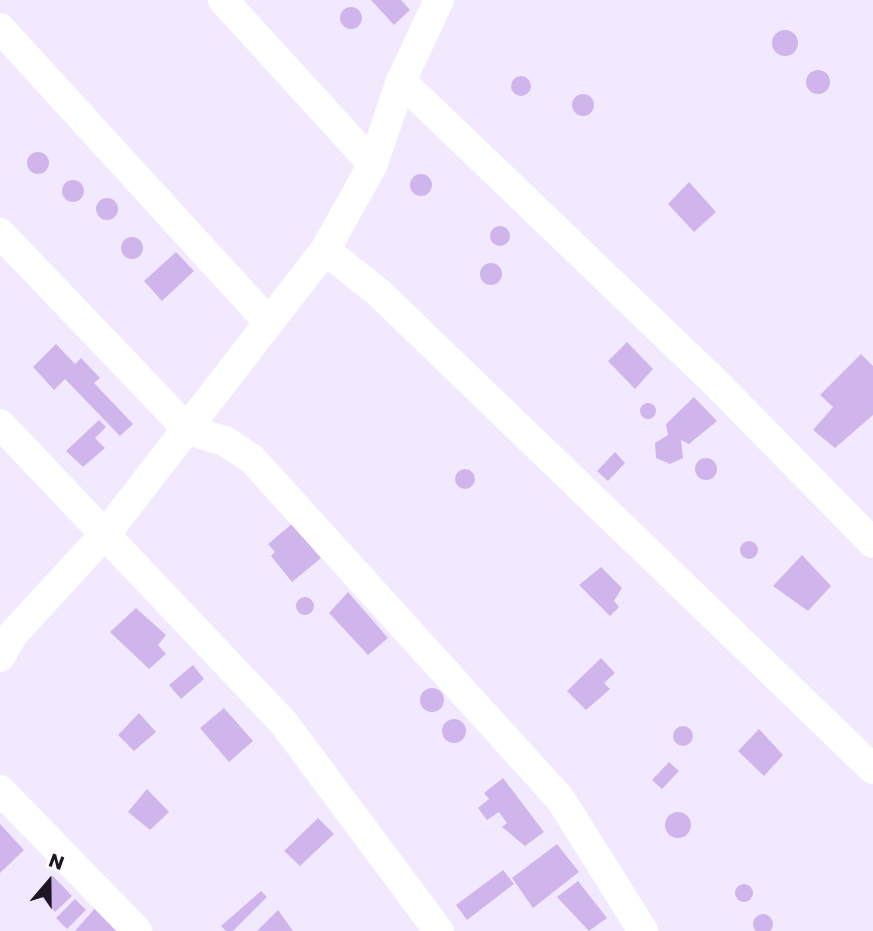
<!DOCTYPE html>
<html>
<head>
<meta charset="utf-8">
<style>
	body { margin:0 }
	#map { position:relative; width:873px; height:931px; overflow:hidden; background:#f2e9fe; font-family:Poppins,sans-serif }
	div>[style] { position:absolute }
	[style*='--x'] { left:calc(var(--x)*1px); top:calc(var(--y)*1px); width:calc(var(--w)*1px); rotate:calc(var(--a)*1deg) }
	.building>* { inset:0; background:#cfb5ec }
	.round { border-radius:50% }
	.minor>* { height:30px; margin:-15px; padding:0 15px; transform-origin:15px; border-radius:15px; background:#fff }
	span { translate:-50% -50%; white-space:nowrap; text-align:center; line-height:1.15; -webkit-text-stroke:7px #fff; paint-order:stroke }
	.north { position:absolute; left:14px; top:847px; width:70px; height:70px; -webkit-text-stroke:5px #fff; paint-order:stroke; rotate:20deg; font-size:19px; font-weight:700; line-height:28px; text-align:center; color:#1d1723 }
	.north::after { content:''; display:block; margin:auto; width:24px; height:32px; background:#1d1723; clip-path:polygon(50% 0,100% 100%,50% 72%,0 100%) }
</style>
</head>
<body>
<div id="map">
	<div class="building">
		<i style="clip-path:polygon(371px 0,401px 0,410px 10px,394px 25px)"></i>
		<i class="round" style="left:340px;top:7px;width:22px;height:22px"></i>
		<i class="round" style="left:772px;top:30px;width:26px;height:26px"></i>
		<i class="round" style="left:806px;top:70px;width:24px;height:24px"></i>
		<i class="round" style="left:511px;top:76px;width:20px;height:20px"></i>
		<i class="round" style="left:572px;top:94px;width:22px;height:22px"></i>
		<i class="round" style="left:27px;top:152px;width:22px;height:22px"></i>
		<i class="round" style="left:410px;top:174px;width:22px;height:22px"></i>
		<i class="round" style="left:62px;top:180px;width:22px;height:22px"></i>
		<i style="clip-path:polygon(689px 182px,716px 212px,694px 232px,668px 204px)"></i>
		<i class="round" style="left:96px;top:198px;width:22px;height:22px"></i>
		<i class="round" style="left:490px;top:226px;width:20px;height:20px"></i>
		<i class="round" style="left:121px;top:237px;width:22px;height:22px"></i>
		<i style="clip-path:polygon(176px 252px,194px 271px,162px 301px,144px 281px)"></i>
		<i class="round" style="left:480px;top:263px;width:22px;height:22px"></i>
		<i style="clip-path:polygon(627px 342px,653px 369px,635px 389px,608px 361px)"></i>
		<i style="clip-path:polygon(56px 344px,75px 364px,81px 358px,100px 378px,94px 383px,133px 424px,120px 436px,65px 379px,54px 390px,33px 367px)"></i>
		<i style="clip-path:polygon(861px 354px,873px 366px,873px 415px,835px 448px,813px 430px,833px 407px,820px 395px)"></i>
		<i style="clip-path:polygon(694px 397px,717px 421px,689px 444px,681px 440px,683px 458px,670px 464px,656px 458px,655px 443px,668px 435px,666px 424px)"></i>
		<i class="round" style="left:640px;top:403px;width:16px;height:16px"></i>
		<i style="clip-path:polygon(99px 420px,106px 427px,95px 438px,105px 448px,83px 467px,66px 451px)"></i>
		<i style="clip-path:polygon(615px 452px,625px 463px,608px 481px,597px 471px)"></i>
		<i class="round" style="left:695px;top:458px;width:22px;height:22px"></i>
		<i class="round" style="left:455px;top:469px;width:20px;height:20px"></i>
		<i style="clip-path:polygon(292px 524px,321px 558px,292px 582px,271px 556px,275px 552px,268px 544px)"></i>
		<i class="round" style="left:740px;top:541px;width:18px;height:18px"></i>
		<i style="clip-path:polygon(802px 555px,831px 586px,808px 611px,773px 586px)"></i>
		<i style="clip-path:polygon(601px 567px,622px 588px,614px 601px,619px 607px,610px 616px,579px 585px)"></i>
		<i style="clip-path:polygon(348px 592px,388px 638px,368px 655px,329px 613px)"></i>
		<i class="round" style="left:296px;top:597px;width:18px;height:18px"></i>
		<i style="clip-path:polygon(136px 608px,166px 635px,158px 645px,166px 654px,149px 669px,110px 632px)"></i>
		<i style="clip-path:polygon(601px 658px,615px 673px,604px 683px,610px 689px,586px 710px,567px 691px)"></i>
		<i style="clip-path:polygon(193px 665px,204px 679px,181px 699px,169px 685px)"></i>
		<i class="round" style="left:420px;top:688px;width:24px;height:24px"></i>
		<i style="clip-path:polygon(224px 708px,253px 741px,229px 762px,200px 728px)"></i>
		<i style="clip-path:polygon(139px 713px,156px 732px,134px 751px,118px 735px)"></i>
		<i class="round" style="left:442px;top:719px;width:24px;height:24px"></i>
		<i class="round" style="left:673px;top:726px;width:20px;height:20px"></i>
		<i style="clip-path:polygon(759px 729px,783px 755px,764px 776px,738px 751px)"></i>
		<i style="clip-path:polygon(669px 762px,679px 771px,662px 789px,652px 780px)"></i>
		<i style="clip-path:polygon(503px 778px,544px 832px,525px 846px,502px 827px,507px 823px,499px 812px,487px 820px,478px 808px,489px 799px,484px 793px)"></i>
		<i style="clip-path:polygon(147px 789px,169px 812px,150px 830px,128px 812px)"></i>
		<i class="round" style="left:665px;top:812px;width:26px;height:26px"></i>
		<i style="clip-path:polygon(318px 818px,334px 834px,300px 866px,284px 851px)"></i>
		<i style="clip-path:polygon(0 824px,24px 850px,0 873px)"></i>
		<i style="clip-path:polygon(557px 844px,579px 872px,533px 908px,512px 878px)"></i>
		<i style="clip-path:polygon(503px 870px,514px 884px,467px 920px,456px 905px)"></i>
		<i style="clip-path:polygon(53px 876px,72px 896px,55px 912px,37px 892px)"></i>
		<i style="clip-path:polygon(578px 881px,607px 918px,589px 931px,557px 897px)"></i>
		<i class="round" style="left:735px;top:884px;width:18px;height:18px"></i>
		<i style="clip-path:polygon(261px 891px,267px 897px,233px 931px,226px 931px,221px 926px)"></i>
		<i style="clip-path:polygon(75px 899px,86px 910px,67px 929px,56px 918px)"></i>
		<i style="clip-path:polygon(96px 907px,120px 931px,75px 931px)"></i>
		<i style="clip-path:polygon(278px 910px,293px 931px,257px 931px)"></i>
		<i class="round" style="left:753px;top:914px;width:20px;height:20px"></i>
	</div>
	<div class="minor">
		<i style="--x:223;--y:0;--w:222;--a:47.6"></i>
		<i style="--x:0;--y:28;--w:399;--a:47.6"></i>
		<i style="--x:401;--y:81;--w:425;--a:43.8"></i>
		<i style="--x:708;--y:375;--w:235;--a:45.5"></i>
		<i style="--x:0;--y:233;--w:272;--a:46.3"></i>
		<i style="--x:188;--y:430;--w:39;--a:17"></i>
		<i style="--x:225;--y:441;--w:32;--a:34"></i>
		<i style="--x:252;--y:459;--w:457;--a:47.8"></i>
		<i style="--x:559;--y:797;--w:158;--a:57.9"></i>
		<i style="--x:325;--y:250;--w:69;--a:38.5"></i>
		<i style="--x:379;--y:293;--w:686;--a:43.94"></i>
		<i style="--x:0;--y:424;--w:411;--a:46.5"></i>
		<i style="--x:283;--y:722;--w:261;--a:53.3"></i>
		<i style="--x:0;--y:657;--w:28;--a:-60"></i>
		<i style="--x:14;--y:633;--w:137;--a:-47.4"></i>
		<i style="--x:107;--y:532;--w:356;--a:-52.3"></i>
		<i style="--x:325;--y:250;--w:98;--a:-60.8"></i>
		<i style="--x:373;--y:164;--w:88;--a:-71.4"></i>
		<i style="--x:401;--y:81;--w:89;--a:-64.9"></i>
		<i style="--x:0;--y:790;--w:197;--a:45.8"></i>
	</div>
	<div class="north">N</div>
</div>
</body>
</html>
